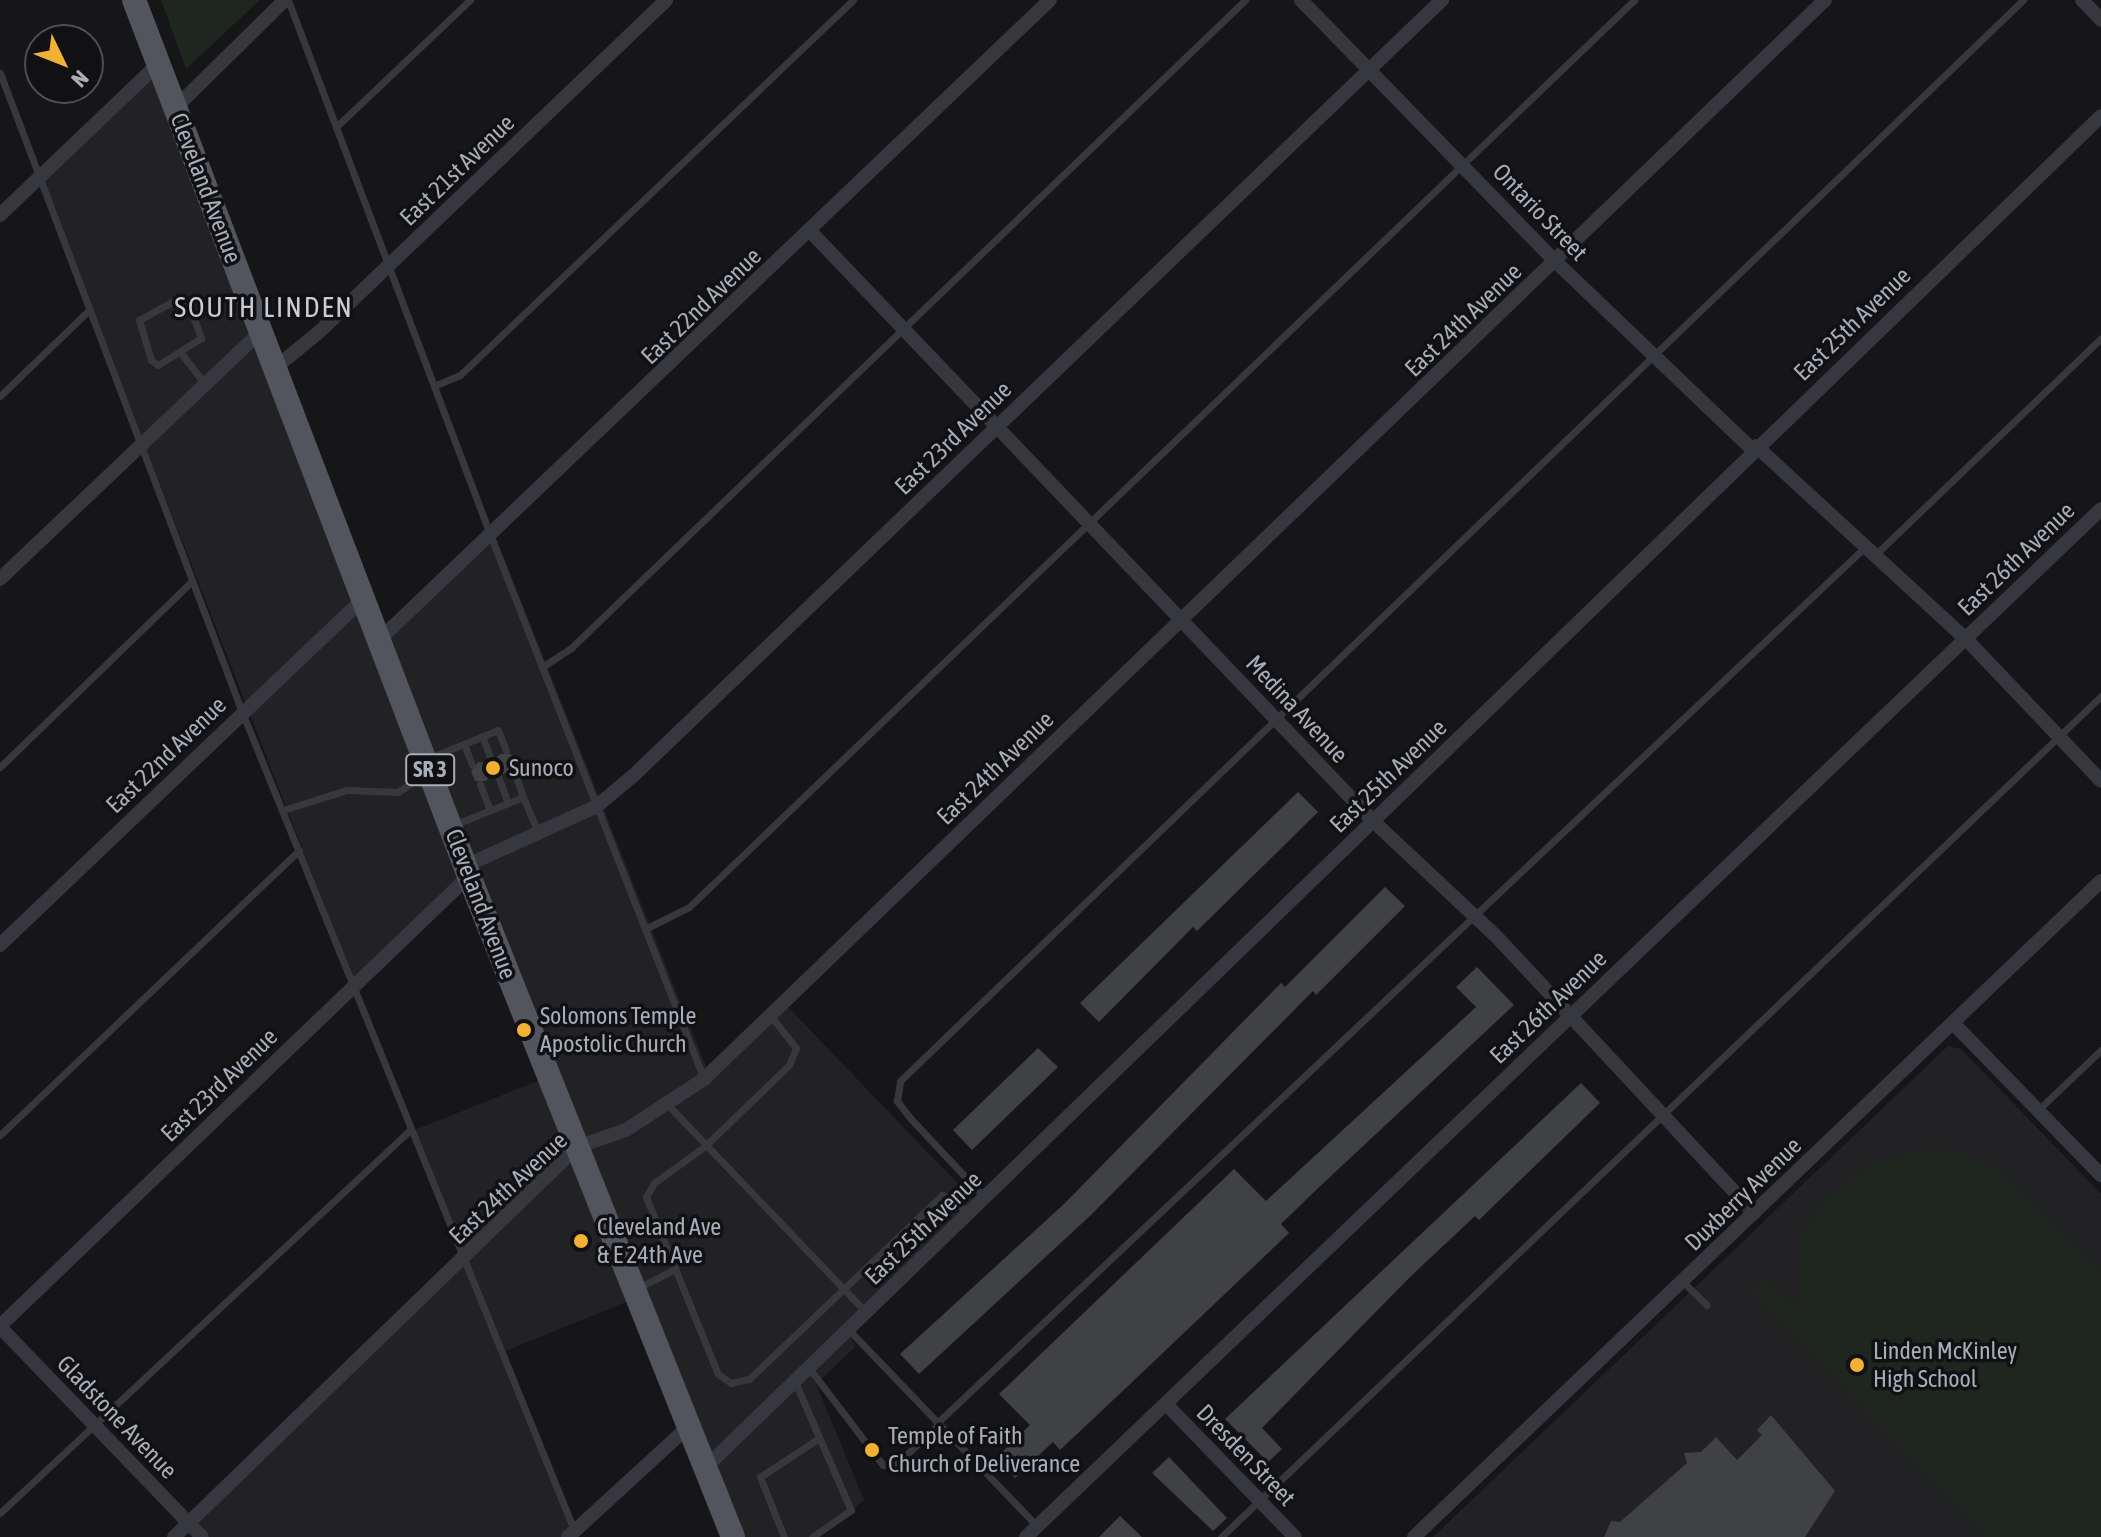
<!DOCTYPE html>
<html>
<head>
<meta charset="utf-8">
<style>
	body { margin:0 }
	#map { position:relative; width:2101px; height:1537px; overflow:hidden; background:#161618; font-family:"Asap Condensed",sans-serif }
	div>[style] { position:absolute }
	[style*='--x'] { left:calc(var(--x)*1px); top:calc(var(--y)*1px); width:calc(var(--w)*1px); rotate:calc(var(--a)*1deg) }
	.built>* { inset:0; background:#222225 }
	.green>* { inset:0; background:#1e261f }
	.building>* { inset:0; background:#404145 }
	.lane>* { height:7px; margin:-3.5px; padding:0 3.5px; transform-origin:3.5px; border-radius:3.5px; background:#37383d }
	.street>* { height:14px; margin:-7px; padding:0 7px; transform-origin:7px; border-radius:7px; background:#37383d }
	.primary>* { height:24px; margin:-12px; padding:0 12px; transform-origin:12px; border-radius:12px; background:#53555c }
	.dots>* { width:22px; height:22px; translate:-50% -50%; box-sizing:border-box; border:4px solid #111113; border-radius:50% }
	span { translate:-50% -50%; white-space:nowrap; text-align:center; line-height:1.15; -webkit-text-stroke:7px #111113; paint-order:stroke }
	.shield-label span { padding:2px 6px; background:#111113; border:2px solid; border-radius:6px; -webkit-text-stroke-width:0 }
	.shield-label { font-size:22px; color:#a8adb8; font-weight:700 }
	.street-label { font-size:24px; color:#a8adb8 }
	.poi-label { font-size:24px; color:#a8adb8 }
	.left { translate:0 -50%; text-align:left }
	.quarter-label { font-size:28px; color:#c9ccd4; letter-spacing:2px }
	.north { position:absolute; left:24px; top:24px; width:80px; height:80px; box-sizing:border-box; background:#111113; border:2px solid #4d4f55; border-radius:50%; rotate:133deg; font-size:22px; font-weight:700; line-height:32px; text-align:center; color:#a8adb8 }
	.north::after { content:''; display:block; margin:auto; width:28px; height:36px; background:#f2b134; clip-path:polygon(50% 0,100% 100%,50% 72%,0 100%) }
</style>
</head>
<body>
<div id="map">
	<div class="built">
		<i style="clip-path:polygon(158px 62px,377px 642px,495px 535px,711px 1079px,788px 1007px,982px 1209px,850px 1337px,856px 1346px,816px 1384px,864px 1500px,820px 1537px,733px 1537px,638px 1297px,503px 1352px,573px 1537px,203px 1537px,189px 1523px,464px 1259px,412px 1131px,553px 1075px,473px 882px,357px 989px,40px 176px)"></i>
		<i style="clip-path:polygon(1948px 1046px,1961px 1049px,2101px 1194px,2101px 1537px,1433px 1537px)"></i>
	</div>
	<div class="green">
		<i style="clip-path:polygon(161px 0,260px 0,186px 69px)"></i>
		<i style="clip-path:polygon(1936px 1149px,1961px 1152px,2004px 1171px,2101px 1269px,2101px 1537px,1985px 1537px,1752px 1292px,1767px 1279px,1798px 1310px,1798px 1254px,1803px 1233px,1829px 1193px,1879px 1159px)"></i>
	</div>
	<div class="building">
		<i style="clip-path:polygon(500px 754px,511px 754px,515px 765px,504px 774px,495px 770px,486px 781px,475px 781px,471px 771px,478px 762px,492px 763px)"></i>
		<i style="clip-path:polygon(1298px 792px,1318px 812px,1197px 931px,1193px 927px,1099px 1022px,1080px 1003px)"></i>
		<i style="clip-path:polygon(1385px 887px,1405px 906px,1316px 995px,1313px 991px,1092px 1214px,919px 1374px,900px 1354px,1064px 1204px,1281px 983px,1285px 987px)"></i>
		<i style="clip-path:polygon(1477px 967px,1514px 1005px,1315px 1191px,1281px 1224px,1289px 1233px,1127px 1387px,1060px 1450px,1053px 1442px,1015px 1478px,996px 1458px,1030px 1425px,999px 1394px,1234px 1169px,1266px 1201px,1476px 1007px,1456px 987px)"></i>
		<i style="clip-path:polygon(1038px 1048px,1058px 1067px,972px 1150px,953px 1130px)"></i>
		<i style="clip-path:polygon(1581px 1083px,1600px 1103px,1479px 1220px,1475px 1216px,1410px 1277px,1262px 1428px,1282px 1449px,1268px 1462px,1225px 1419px)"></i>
		<i style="clip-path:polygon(1771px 1415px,1835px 1491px,1805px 1537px,1604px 1537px,1611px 1521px,1620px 1522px,1687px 1463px,1684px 1453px,1701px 1452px,1716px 1437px,1737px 1460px,1762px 1435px,1757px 1430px)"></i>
		<i style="clip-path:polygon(1169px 1457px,1227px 1518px,1213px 1531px,1152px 1473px)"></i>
		<i style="clip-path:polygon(1120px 1516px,1142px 1537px,1099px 1537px)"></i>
	</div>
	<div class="lane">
		<i style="--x:288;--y:0;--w:574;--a:69.29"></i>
		<i style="--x:491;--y:537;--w:582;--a:68.55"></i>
		<i style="--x:0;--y:73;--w:683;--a:69.26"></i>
		<i style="--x:242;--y:712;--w:883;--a:67.91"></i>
		<i style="--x:336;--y:127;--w:185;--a:-43.5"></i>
		<i style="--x:179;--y:298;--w:9;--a:21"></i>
		<i style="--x:187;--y:301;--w:40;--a:69"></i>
		<i style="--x:201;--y:338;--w:51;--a:147.9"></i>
		<i style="--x:158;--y:365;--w:9;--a:-144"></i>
		<i style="--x:151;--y:360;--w:42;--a:-106.7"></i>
		<i style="--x:139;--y:320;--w:46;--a:-28.8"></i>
		<i style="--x:180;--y:352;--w:39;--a:52"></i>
		<i style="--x:434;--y:386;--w:28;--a:-23"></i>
		<i style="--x:460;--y:375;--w:543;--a:-43.66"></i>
		<i style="--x:0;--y:396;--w:122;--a:-44"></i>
		<i style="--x:1876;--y:554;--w:312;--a:-43.8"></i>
		<i style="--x:542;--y:667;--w:35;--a:-33"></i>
		<i style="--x:571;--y:648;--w:935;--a:-43.87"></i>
		<i style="--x:482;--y:736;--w:22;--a:69"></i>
		<i style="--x:464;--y:744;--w:22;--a:69"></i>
		<i style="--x:429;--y:758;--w:74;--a:-22.1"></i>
		<i style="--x:498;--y:730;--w:22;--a:69"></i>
		<i style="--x:0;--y:767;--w:267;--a:-44.1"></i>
		<i style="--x:514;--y:771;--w:28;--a:71"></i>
		<i style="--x:498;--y:776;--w:29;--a:70"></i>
		<i style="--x:480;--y:784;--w:28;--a:69"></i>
		<i style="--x:283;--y:810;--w:67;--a:-17.4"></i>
		<i style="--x:347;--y:790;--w:51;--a:2.2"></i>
		<i style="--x:398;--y:792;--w:32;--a:-34"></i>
		<i style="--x:456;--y:824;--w:72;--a:-21.9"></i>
		<i style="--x:523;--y:797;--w:38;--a:67"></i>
		<i style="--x:645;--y:929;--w:49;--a:-26.6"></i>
		<i style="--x:689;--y:907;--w:1310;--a:-43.82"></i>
		<i style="--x:770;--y:1015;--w:42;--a:51.8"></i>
		<i style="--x:796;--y:1048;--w:18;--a:112"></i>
		<i style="--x:789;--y:1065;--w:117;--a:136"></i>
		<i style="--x:705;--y:1146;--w:63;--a:144"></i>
		<i style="--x:654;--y:1183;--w:16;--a:120"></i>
		<i style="--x:646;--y:1197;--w:191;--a:67.9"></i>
		<i style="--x:718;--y:1374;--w:16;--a:35"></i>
		<i style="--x:731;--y:1383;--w:18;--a:-13"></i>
		<i style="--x:749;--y:1379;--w:267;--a:-43.6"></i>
		<i style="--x:942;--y:1195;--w:32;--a:32"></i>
		<i style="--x:667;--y:1104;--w:286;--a:46.3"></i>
		<i style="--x:2039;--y:1109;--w:86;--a:-43.6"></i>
		<i style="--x:0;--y:1135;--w:413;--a:-43.6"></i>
		<i style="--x:985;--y:1198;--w:108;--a:-133.1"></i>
		<i style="--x:911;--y:1119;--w:23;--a:-128"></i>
		<i style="--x:897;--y:1101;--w:20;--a:-81"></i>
		<i style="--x:900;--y:1081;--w:1559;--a:-43.91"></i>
		<i style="--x:1683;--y:1282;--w:33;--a:44"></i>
		<i style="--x:638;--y:1288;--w:42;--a:-27.2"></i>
		<i style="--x:849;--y:1330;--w:272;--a:46.2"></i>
		<i style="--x:809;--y:1368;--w:122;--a:52.7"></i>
		<i style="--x:883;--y:1465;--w:12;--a:0"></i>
		<i style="--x:895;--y:1465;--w:59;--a:-42.9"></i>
		<i style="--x:795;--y:1382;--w:140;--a:66.4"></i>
		<i style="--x:851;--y:1510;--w:47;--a:145.3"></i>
		<i style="--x:937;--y:1423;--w:1278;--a:-43.35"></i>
		<i style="--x:0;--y:1513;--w:561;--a:-43.05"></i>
		<i style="--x:784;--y:1537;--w:65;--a:-111.8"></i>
		<i style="--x:760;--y:1477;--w:71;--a:-33.5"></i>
		<i style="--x:1221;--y:1537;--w:1217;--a:-43.7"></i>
	</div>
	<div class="street">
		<i style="--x:1301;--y:0;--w:364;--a:45.8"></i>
		<i style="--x:1555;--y:261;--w:274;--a:43.7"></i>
		<i style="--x:2082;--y:0;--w:28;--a:46"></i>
		<i style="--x:175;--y:108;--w:154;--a:-44.5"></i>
		<i style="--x:0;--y:215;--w:219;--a:-43.7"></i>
		<i style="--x:810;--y:231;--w:816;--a:46.34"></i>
		<i style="--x:1373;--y:821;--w:167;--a:43.1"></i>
		<i style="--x:1495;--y:935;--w:380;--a:47"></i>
		<i style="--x:275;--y:368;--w:57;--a:-39.3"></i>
		<i style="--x:319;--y:332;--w:480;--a:-43.7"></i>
		<i style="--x:1756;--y:446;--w:284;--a:42.6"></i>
		<i style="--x:1965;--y:638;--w:197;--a:46.4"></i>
		<i style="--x:0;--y:579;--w:360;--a:-43.5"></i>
		<i style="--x:379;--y:640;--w:927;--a:-43.65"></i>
		<i style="--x:465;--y:866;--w:145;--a:-24.4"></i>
		<i style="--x:597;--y:806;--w:48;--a:-40"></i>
		<i style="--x:634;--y:775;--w:1120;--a:-43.81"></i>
		<i style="--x:0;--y:945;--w:501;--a:-43.63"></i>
		<i style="--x:1954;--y:1024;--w:211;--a:45.8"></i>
		<i style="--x:0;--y:1326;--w:650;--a:-43.82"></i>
		<i style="--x:0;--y:1327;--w:291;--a:46.1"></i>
		<i style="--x:1166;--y:1404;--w:185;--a:45.9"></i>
		<i style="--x:705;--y:1468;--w:1943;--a:-44.08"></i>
		<i style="--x:174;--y:1537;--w:561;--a:-44.06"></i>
		<i style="--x:577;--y:1147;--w:52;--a:-19.1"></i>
		<i style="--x:626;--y:1130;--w:93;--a:-33.2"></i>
		<i style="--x:704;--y:1079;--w:1556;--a:-43.91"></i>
		<i style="--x:568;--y:1537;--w:164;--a:-42.5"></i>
		<i style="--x:1026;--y:1537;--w:1487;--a:-43.72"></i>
		<i style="--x:1414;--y:1537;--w:950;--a:-43.68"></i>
	</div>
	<div class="primary">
		<i style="--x:134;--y:0;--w:938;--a:69.07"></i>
		<i style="--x:469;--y:876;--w:712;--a:68.23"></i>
	</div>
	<div class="dots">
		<i style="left:493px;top:768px;background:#f2b134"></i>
		<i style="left:524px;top:1030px;background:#f2b134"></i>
		<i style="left:581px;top:1241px;background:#f2b134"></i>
		<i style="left:1857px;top:1365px;background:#f2b134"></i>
		<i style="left:872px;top:1450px;background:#f2b134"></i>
	</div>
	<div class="shield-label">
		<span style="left:430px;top:770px">SR 3</span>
	</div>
	<div class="street-label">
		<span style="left:457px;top:170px;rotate:-44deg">East 21st Avenue</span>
		<span style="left:206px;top:188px;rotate:69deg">Cleveland Avenue</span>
		<span style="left:1540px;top:212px;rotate:46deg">Ontario Street</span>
		<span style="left:701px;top:306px;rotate:-44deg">East 22nd Avenue</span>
		<span style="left:1463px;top:320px;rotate:-44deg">East 24th Avenue</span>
		<span style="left:1852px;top:324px;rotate:-44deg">East 25th Avenue</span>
		<span style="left:953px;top:438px;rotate:-44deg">East 23rd Avenue</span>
		<span style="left:2016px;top:559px;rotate:-44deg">East 26th Avenue</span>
		<span style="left:1297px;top:709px;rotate:47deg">Medina Avenue</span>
		<span style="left:166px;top:755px;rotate:-44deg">East 22nd Avenue</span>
		<span style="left:995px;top:768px;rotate:-44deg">East 24th Avenue</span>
		<span style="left:1388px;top:776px;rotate:-44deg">East 25th Avenue</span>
		<span style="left:481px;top:904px;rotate:69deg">Cleveland Avenue</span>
		<span style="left:1548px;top:1007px;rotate:-44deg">East 26th Avenue</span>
		<span style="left:219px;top:1085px;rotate:-44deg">East 23rd Avenue</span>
		<span style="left:508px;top:1188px;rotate:-43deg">East 24th Avenue</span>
		<span style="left:1743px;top:1194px;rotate:-44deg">Duxberry Avenue</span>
		<span style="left:923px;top:1228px;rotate:-44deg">East 25th Avenue</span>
		<span style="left:117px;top:1417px;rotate:46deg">Gladstone Avenue</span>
		<span style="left:1246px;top:1455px;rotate:46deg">Dresden Street</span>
	</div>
	<div class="poi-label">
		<span class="left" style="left:509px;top:768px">Sunoco</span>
		<span class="left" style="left:540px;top:1030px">Solomons Temple<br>Apostolic Church</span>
		<span class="left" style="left:597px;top:1241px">Cleveland Ave<br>&amp; E 24th Ave</span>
		<span class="left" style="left:1873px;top:1365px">Linden McKinley<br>High School</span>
		<span class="left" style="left:888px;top:1450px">Temple of Faith<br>Church of Deliverance</span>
	</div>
	<div class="quarter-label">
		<span style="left:264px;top:307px">SOUTH LINDEN</span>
	</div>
	<div class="north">N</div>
</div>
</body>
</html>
